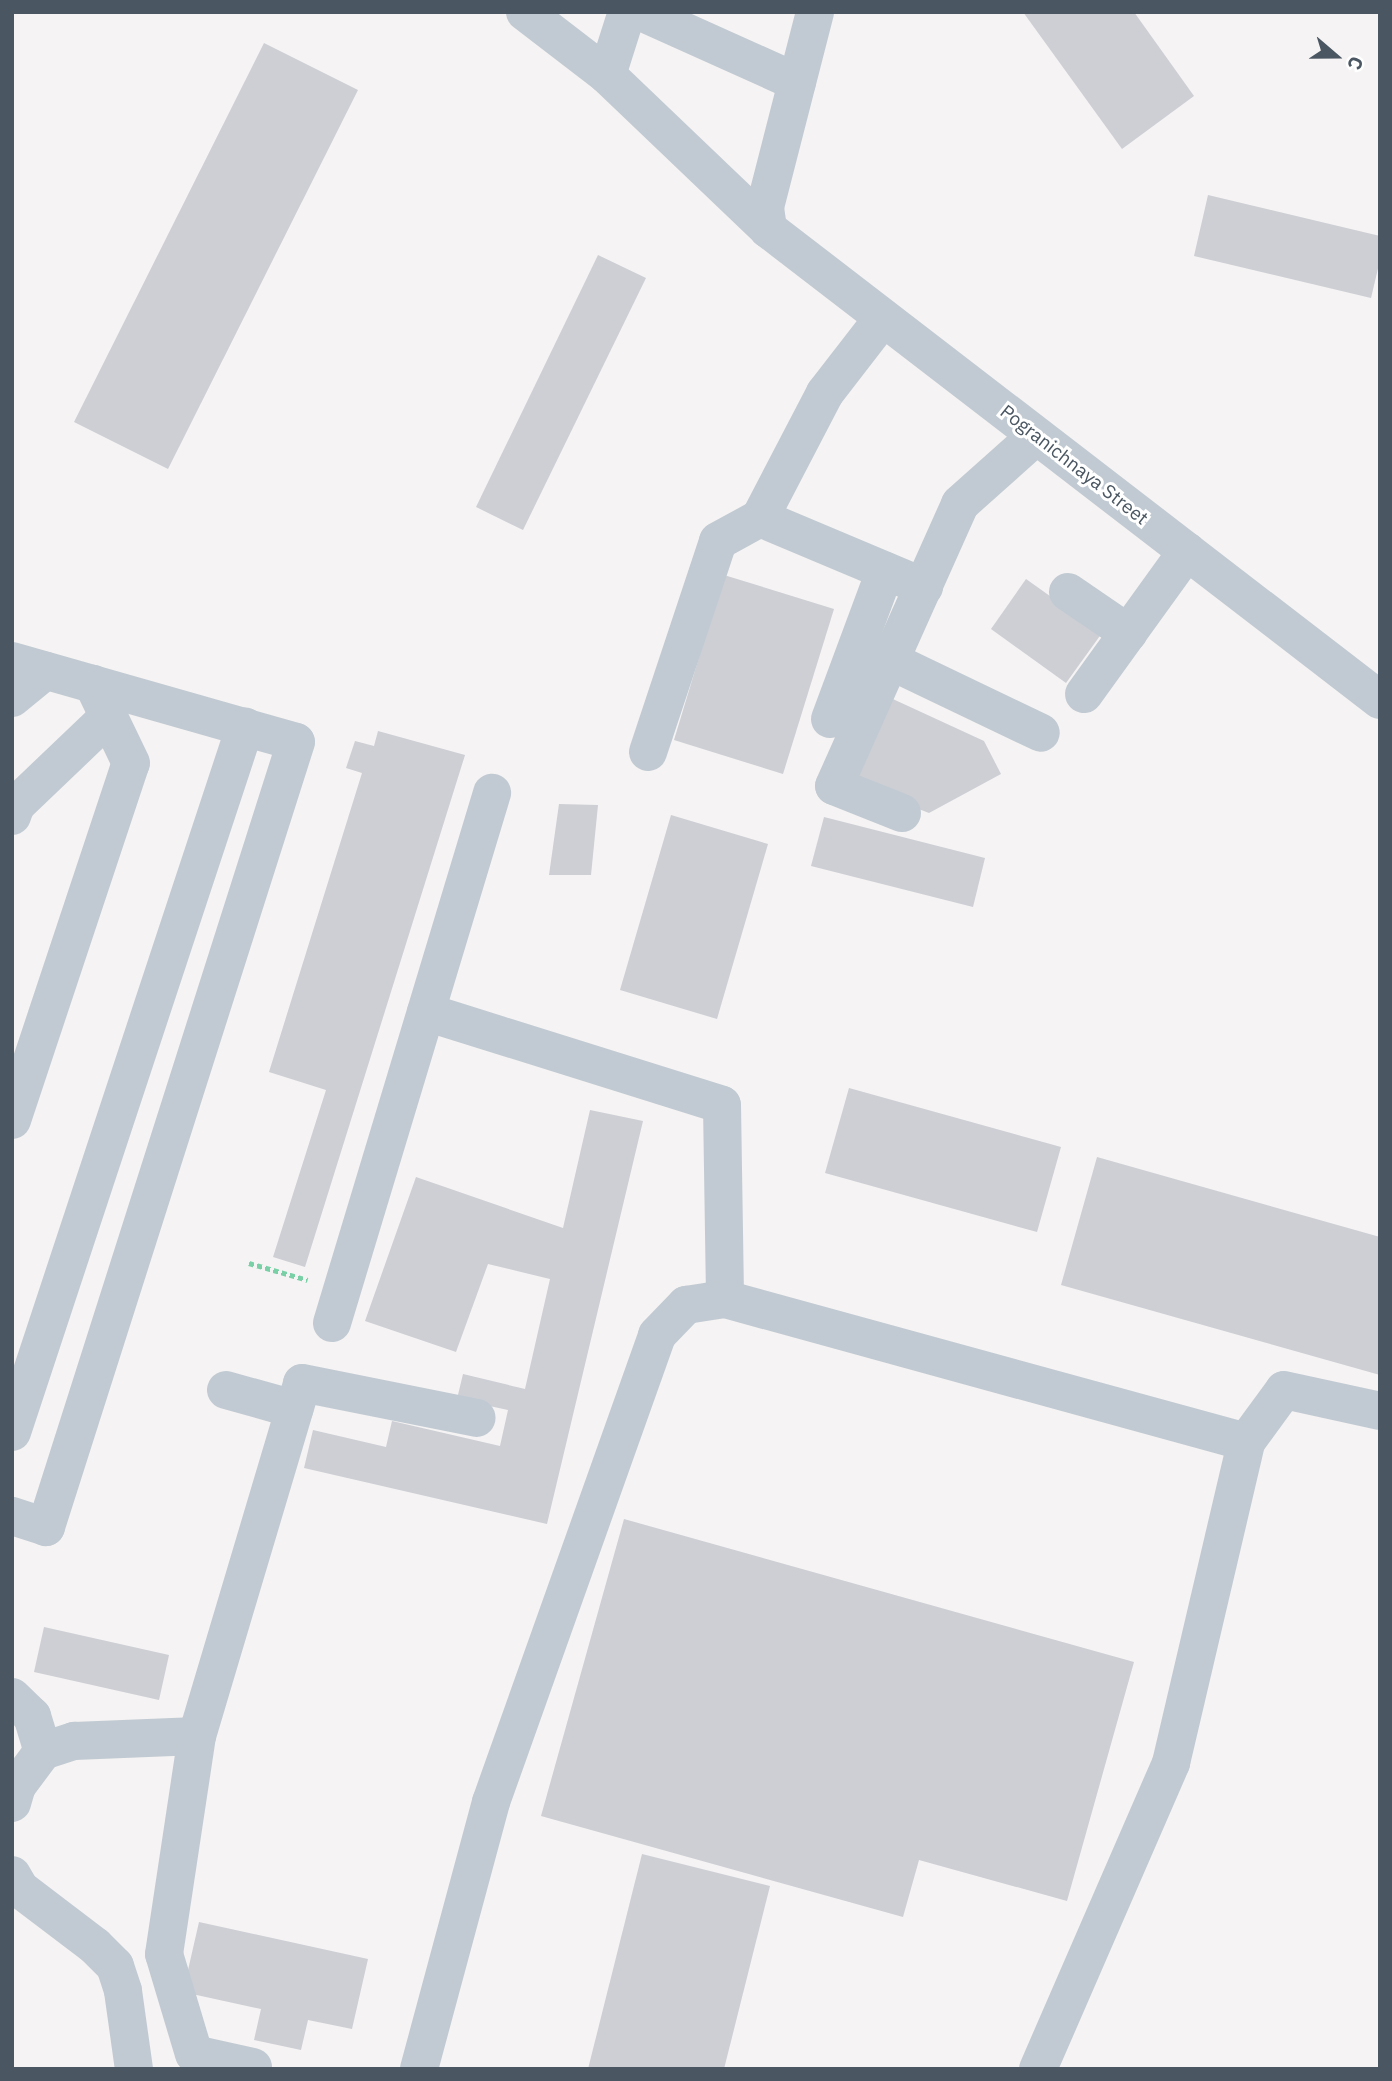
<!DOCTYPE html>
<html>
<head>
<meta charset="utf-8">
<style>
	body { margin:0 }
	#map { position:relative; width:1392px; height:2081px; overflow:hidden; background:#f5f3f3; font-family:"IBM Plex Sans",sans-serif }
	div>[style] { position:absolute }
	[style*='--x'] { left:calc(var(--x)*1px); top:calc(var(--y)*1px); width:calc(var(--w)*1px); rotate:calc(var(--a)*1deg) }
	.building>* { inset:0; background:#cdcfd5 }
	.path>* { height:4.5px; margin-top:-2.25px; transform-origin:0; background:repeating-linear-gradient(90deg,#7ad0a6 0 5px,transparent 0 8.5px) }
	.minor>* { height:38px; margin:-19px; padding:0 19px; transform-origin:19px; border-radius:19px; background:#c1cad2 }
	span { translate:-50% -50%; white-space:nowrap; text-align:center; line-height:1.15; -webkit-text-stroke:6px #fff; paint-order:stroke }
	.street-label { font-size:19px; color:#4a5661 }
	.frame { position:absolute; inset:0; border:14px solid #4a5661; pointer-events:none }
	.north { position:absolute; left:1301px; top:21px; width:70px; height:70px; -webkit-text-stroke:5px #fff; paint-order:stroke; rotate:110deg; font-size:19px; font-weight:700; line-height:28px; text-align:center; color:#4a5661 }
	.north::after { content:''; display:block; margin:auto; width:24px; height:32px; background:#4a5661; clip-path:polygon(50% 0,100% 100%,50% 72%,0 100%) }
</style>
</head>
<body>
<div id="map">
	<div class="building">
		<i style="clip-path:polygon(1023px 12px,1134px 12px,1194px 96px,1122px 149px)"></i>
		<i style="clip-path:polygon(264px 43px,358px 90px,168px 469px,74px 422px)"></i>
		<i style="clip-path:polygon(1208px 195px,1380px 236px,1380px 260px,1371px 298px,1194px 256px)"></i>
		<i style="clip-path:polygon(598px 255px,646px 278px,523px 530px,476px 507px)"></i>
		<i style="clip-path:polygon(724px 575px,834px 609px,783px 774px,674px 740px)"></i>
		<i style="clip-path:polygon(1026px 579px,1102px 633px,1066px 683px,991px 629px)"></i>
		<i style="clip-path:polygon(882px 694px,984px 741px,1001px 774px,929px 813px,847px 781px)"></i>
		<i style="clip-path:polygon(378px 731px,465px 755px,305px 1267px,273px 1257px,326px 1090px,269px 1072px,362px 773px,346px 768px,355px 741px,374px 746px)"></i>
		<i style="clip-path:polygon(559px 804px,598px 805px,591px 875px,549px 875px)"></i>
		<i style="clip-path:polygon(671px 815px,768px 844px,717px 1019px,620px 990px)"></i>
		<i style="clip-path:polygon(824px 817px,985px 858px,973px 907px,811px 866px)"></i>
		<i style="clip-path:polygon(849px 1088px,1061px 1147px,1037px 1232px,825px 1173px)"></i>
		<i style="clip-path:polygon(590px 1110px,643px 1121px,547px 1524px,304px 1468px,313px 1430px,386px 1447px,392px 1421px,500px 1446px,508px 1410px,457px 1399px,463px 1374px,525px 1389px,550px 1279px,488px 1264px,456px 1352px,365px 1321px,416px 1177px,563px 1228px)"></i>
		<i style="clip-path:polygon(1097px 1157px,1380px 1237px,1380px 1375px,1061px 1285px)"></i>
		<i style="clip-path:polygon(624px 1519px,1134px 1662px,1067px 1901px,919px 1860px,903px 1917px,541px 1816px)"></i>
		<i style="clip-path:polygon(44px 1627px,169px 1655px,159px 1700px,34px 1672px)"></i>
		<i style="clip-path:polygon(642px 1854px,770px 1886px,724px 2069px,588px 2069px)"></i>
		<i style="clip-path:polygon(199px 1922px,368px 1959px,352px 2029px,308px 2020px,301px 2050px,254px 2040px,261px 2009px,183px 1992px)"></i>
	</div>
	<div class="path">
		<i style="--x:249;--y:1263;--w:61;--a:16.1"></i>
	</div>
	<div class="minor">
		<i style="--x:525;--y:12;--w:103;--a:37.5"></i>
		<i style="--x:607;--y:75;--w:223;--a:43.7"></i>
		<i style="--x:768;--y:229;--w:772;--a:37.58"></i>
		<i style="--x:641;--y:12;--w:171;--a:24.2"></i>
		<i style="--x:607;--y:75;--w:66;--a:-72.4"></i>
		<i style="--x:768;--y:229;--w:22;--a:-98"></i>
		<i style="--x:765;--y:207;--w:201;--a:-75.6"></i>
		<i style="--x:883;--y:318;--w:95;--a:127.7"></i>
		<i style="--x:825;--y:393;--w:141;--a:117.5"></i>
		<i style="--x:760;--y:518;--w:178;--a:22.8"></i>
		<i style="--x:1068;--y:592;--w:73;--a:34.3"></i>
		<i style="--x:12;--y:661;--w:295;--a:15.9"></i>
		<i style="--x:296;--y:742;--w:824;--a:107.67"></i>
		<i style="--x:46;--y:1527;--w:36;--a:-162"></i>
		<i style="--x:891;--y:661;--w:166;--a:25.6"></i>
		<i style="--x:1084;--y:694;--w:176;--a:-54.2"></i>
		<i style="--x:12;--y:698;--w:43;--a:-39.3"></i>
		<i style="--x:830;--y:719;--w:158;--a:-69.6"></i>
		<i style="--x:648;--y:752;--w:222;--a:-71.6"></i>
		<i style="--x:718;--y:541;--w:48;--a:-28.7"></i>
		<i style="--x:902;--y:813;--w:73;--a:-158.3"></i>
		<i style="--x:834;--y:786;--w:309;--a:-65.9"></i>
		<i style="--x:960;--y:504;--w:102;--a:-41.8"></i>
		<i style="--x:12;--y:816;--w:12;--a:-70"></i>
		<i style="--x:16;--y:805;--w:129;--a:-43.7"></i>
		<i style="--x:426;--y:1012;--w:310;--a:17.4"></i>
		<i style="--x:722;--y:1105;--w:194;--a:89.1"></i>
		<i style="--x:12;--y:1120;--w:376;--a:-71.6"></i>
		<i style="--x:131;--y:763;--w:88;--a:-115.7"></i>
		<i style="--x:332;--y:1323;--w:554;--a:-73.2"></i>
		<i style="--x:226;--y:1390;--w:71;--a:15.6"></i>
		<i style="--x:12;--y:1432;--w:743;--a:-71.71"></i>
		<i style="--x:12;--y:1697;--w:28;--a:44"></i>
		<i style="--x:32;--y:1716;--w:37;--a:73"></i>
		<i style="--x:12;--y:1803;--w:18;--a:-74"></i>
		<i style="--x:17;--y:1786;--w:44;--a:-53.4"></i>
		<i style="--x:43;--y:1751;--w:33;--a:-18"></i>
		<i style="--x:74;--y:1741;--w:123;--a:-2.3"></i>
		<i style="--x:12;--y:1875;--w:16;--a:60"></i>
		<i style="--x:20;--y:1889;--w:94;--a:37.2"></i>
		<i style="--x:95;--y:1946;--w:28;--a:45"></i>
		<i style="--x:115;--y:1966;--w:26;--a:72"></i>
		<i style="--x:123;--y:1991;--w:79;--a:82"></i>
		<i style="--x:253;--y:2067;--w:60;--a:-167.6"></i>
		<i style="--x:194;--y:2054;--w:104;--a:-106.7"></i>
		<i style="--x:164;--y:1954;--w:220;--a:-81.4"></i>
		<i style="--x:197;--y:1736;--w:368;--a:-73.4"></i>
		<i style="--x:302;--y:1383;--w:178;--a:11.3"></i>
		<i style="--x:419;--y:2069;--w:277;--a:-74.9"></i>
		<i style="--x:491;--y:1802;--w:496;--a:-70.4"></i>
		<i style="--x:657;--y:1335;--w:42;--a:-46"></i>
		<i style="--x:686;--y:1305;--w:39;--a:-9"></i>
		<i style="--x:725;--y:1299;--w:540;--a:15.35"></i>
		<i style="--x:1038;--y:2069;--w:334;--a:-66.5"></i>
		<i style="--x:1171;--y:1763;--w:330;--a:-76.8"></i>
		<i style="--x:1246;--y:1442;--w:64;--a:-53.8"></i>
		<i style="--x:1284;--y:1390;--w:98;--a:12.3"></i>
	</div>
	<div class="street-label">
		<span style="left:1074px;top:465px;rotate:38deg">Pogranichnaya Street</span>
	</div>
	<div class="frame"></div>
	<div class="north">С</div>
</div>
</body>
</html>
